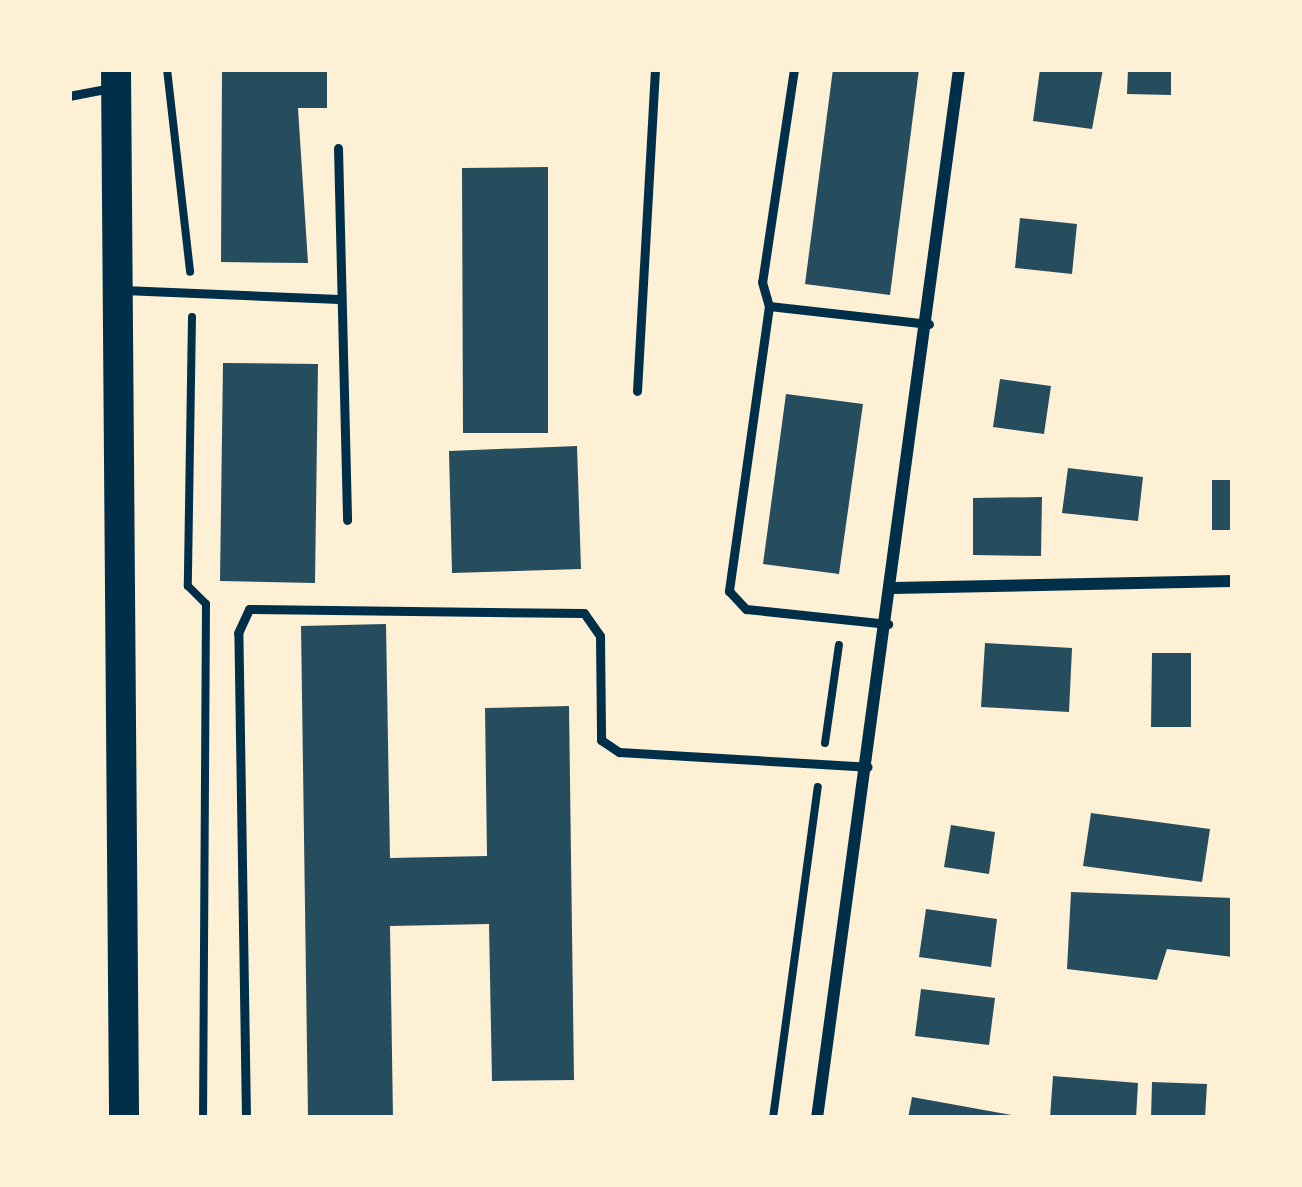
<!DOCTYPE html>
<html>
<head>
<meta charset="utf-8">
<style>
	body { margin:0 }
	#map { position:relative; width:1302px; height:1187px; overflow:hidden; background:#fdf0d5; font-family:"Playfair Display",serif }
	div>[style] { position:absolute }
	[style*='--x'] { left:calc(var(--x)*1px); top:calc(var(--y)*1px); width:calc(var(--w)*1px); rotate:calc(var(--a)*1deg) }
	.building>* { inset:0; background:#264d5e }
	.path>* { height:8px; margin:-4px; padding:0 4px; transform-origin:4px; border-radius:4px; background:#003049 }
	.service>* { height:9px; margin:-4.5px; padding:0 4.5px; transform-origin:4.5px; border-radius:4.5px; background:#003049 }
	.minor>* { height:12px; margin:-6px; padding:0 6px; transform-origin:6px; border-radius:6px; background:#003049 }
	.primary>* { height:30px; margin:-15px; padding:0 15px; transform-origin:15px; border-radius:15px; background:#003049 }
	span { translate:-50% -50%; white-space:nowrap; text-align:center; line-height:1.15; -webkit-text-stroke:12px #fdf0d5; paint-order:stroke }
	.frame { position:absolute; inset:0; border:72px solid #fdf0d5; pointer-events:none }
</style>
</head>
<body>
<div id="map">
	<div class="building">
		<i style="clip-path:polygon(222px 69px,327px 69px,327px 108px,298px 108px,308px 263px,221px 262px)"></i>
		<i style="clip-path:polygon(833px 69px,919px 69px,890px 295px,805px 284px)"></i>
		<i style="clip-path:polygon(1040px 69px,1103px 69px,1092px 129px,1033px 121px)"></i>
		<i style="clip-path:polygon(1128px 69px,1171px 69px,1171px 95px,1127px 94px)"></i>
		<i style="clip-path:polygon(548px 167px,548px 433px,463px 433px,462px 168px)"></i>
		<i style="clip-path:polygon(1020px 218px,1077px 224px,1072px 274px,1015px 268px)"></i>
		<i style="clip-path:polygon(223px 363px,318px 364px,315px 583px,220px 581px)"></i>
		<i style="clip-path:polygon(1000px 379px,1051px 386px,1044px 434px,993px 427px)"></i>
		<i style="clip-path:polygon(786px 394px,863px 404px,839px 574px,763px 564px)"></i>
		<i style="clip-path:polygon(577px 446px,581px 569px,452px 573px,449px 451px)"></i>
		<i style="clip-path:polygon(1068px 468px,1143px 477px,1138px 521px,1062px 513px)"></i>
		<i style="clip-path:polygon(1212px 480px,1233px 480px,1233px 530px,1212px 530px)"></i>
		<i style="clip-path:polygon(1042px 497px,1041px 556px,973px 555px,973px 498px)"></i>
		<i style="clip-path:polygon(386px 624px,390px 858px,487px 856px,485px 708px,569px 706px,574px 1080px,492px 1081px,489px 924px,390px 926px,393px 1118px,308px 1118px,301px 626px)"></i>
		<i style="clip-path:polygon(985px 643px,1072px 648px,1069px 712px,981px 707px)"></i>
		<i style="clip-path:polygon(1152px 653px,1191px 653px,1191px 727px,1151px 727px)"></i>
		<i style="clip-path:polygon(1091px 813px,1210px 829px,1202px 882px,1083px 866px)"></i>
		<i style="clip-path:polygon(951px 825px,995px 832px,989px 874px,944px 867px)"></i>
		<i style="clip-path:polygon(1071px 892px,1233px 898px,1233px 957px,1167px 949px,1157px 980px,1067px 969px)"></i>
		<i style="clip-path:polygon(926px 909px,997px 919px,991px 967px,919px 957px)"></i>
		<i style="clip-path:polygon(921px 989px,995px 998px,989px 1045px,915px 1036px)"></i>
		<i style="clip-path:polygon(1053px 1076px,1138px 1083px,1136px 1118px,1050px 1118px)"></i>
		<i style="clip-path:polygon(1152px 1082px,1207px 1084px,1205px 1118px,1151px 1118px)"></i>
		<i style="clip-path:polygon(912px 1097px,1017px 1116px,1016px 1118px,908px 1118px)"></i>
	</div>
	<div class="path">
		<i style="--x:167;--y:69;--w:204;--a:83.5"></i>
		<i style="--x:192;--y:317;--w:269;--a:90.9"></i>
		<i style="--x:188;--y:586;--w:25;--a:45"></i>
		<i style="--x:206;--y:604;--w:514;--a:90.33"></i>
		<i style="--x:825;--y:743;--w:99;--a:-81.9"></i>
		<i style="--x:773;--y:1118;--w:334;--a:-82.3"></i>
	</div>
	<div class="service">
		<i style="--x:794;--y:69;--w:215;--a:98.5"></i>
		<i style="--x:762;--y:282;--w:25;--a:74"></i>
		<i style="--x:769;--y:306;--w:161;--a:6.4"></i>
		<i style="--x:69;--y:96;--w:43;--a:-10.8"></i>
		<i style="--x:338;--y:148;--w:372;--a:88.6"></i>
		<i style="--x:123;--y:290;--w:216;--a:2.4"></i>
		<i style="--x:769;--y:306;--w:288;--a:98"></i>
		<i style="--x:729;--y:591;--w:25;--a:47"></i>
		<i style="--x:746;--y:609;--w:143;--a:6"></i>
		<i style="--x:637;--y:391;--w:323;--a:-86.8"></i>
		<i style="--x:246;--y:1118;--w:485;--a:-90.9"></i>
		<i style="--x:238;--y:633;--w:26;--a:-65"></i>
		<i style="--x:249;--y:609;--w:335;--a:0.7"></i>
		<i style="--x:584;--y:613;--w:28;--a:55"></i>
		<i style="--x:600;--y:636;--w:104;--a:89.4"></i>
		<i style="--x:601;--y:740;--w:22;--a:34"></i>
		<i style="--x:619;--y:752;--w:249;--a:3.4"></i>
	</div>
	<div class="minor">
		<i style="--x:893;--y:588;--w:340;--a:-1.2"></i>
		<i style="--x:817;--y:1118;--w:1059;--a:-82.29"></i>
	</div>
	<div class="primary">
		<i style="--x:116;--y:69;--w:1049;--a:89.56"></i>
	</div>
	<div class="frame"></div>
</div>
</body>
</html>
